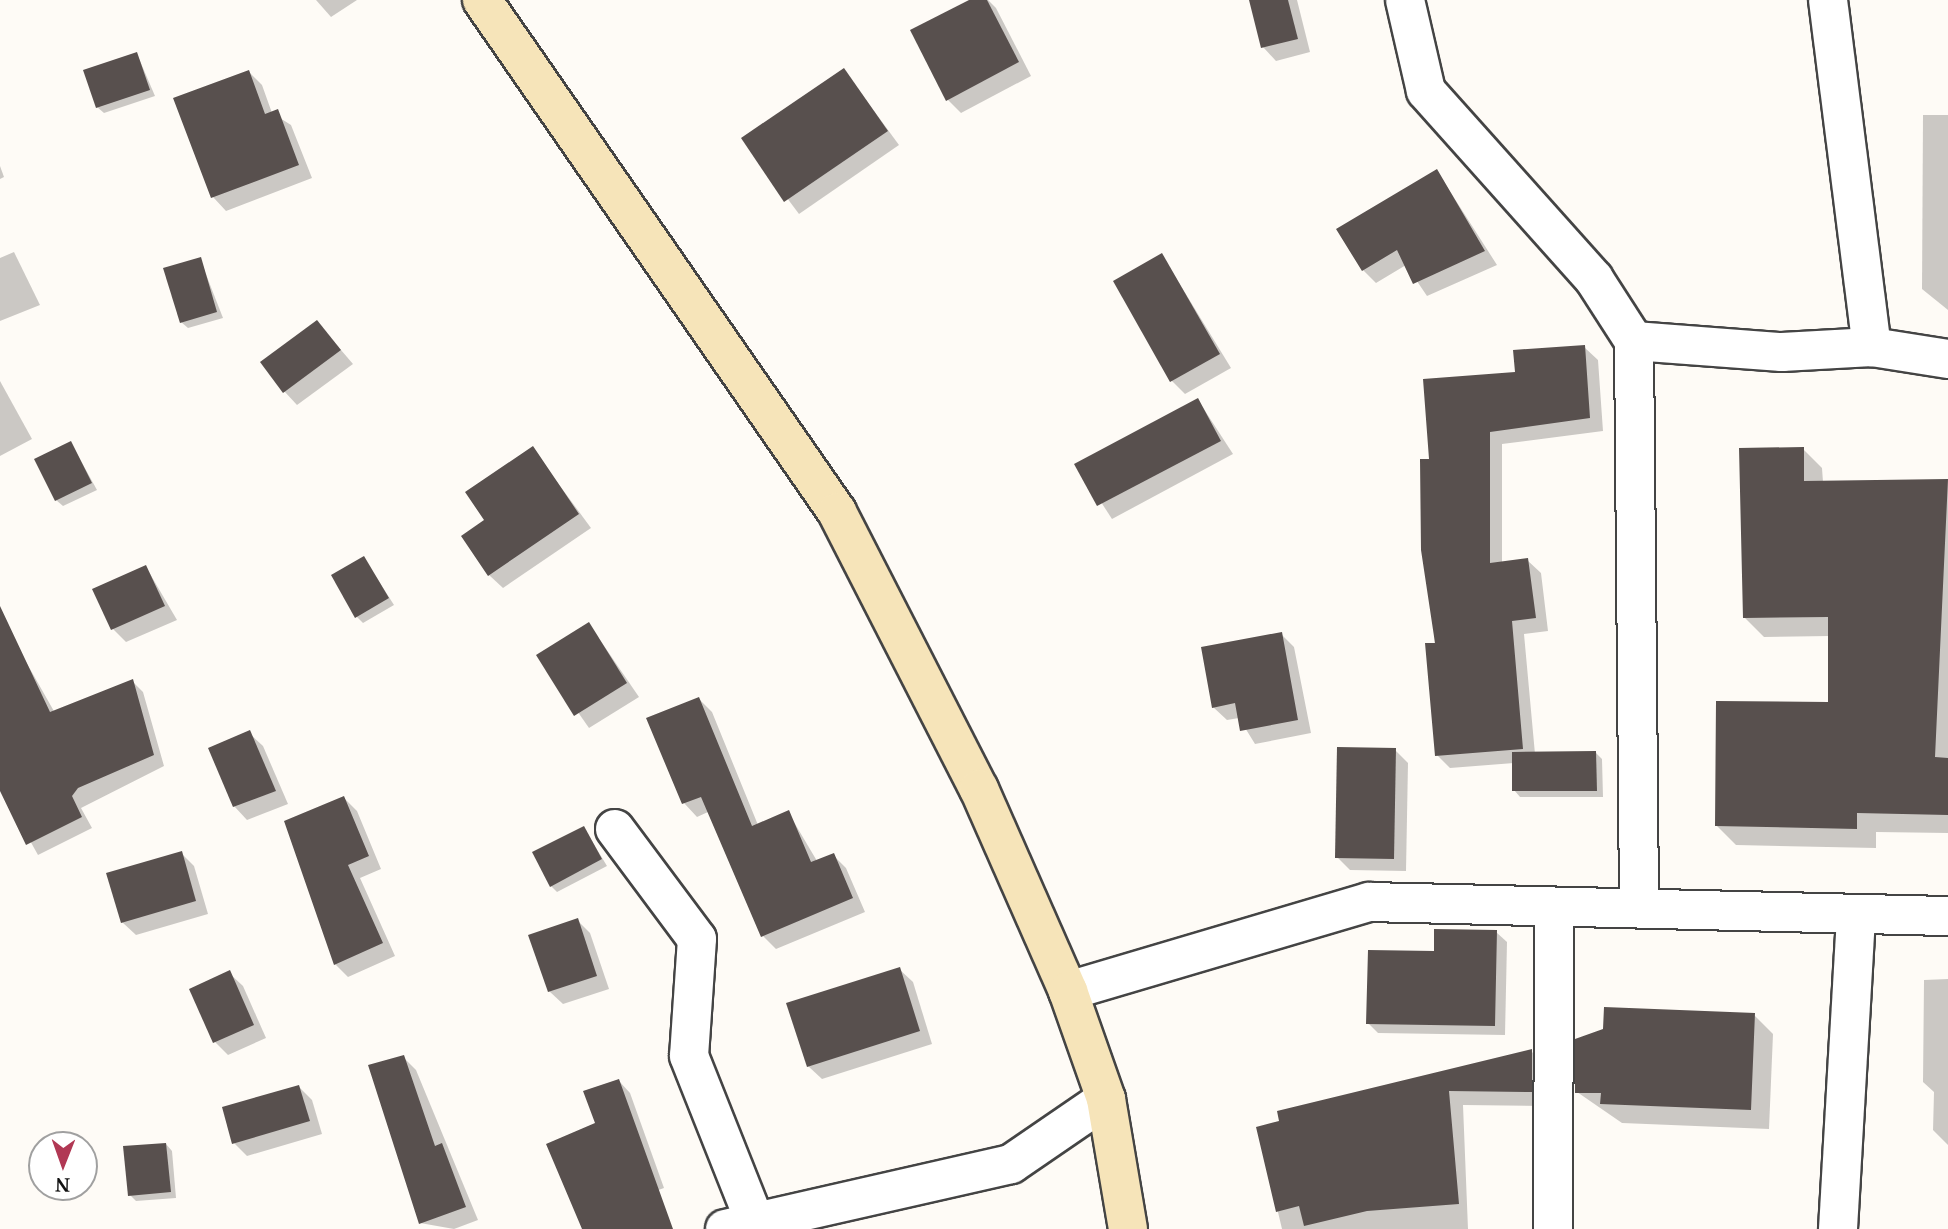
<!DOCTYPE html>
<html>
<head>
<meta charset="utf-8">
<style>
	body { margin:0 }
	#map { position:relative; width:1948px; height:1229px; overflow:hidden; background:#fefbf6; font-family:"Noto Serif",serif }
	div>[style] { position:absolute }
	[style*='--x'] { left:calc(var(--x)*1px); top:calc(var(--y)*1px); width:calc(var(--w)*1px); rotate:calc(var(--a)*1deg) }
	.shadow>* { inset:0; background:#0003 }
	.building>* { inset:0; background:#58504e }
	.roads { filter:drop-shadow(2px 0 #444) drop-shadow(-2px 0 #444) drop-shadow(0 2px #444) drop-shadow(0 -2px #444) }
	.street>* { height:38px; margin:-19px; padding:0 19px; transform-origin:19px; border-radius:19px; background:#fff }
	.secondary>* { height:38px; margin:-19px; padding:0 19px; transform-origin:19px; border-radius:19px; background:#f6e4b9 }
	span { translate:-50% -50%; white-space:nowrap; text-align:center; line-height:1.15; -webkit-text-stroke:7px #fff; paint-order:stroke }
	.north { position:absolute; left:28px; top:1131px; width:70px; height:70px; box-sizing:border-box; background:#fff; border:2px solid #a0a0a0; border-radius:50%; rotate:181deg; font-size:19px; font-weight:700; line-height:28px; text-align:center; color:#111 }
	.north::after { content:''; display:block; margin:auto; width:24px; height:32px; background:#b13854; clip-path:polygon(50% 0,100% 100%,50% 72%,0 100%) }
</style>
</head>
<body>
<div id="map">
	<div class="shadow">
		<i style="clip-path:polygon(316px 0,357px 0,331px 17px)"></i>
		<i style="clip-path:polygon(973px 0,988px 0,996px 8px,1031px 76px,961px 113px,948px 100px)"></i>
		<i style="clip-path:polygon(1250px 0,1297px 0,1310px 52px,1276px 61px,1263px 47px)"></i>
		<i style="clip-path:polygon(137px 54px,155px 96px,104px 113px,97px 107px)"></i>
		<i style="clip-path:polygon(844px 70px,899px 145px,799px 214px,743px 139px)"></i>
		<i style="clip-path:polygon(249px 72px,262px 85px,272px 113px,291px 125px,312px 178px,226px 211px,213px 197px,176px 99px)"></i>
		<i style="clip-path:polygon(1923px 115px,1948px 115px,1948px 310px,1922px 289px)"></i>
		<i style="clip-path:polygon(0 166px,4px 177px,0 179px)"></i>
		<i style="clip-path:polygon(1437px 171px,1497px 265px,1427px 296px,1406px 265px,1376px 283px,1363px 270px)"></i>
		<i style="clip-path:polygon(14px 252px,40px 305px,0 321px,0 258px)"></i>
		<i style="clip-path:polygon(1162px 255px,1231px 368px,1185px 394px,1172px 381px)"></i>
		<i style="clip-path:polygon(200px 259px,223px 318px,188px 328px,181px 322px)"></i>
		<i style="clip-path:polygon(317px 322px,353px 364px,297px 405px,284px 391px)"></i>
		<i style="clip-path:polygon(1584px 347px,1598px 360px,1603px 431px,1502px 444px,1502px 563px,1527px 560px,1541px 573px,1548px 631px,1524px 634px,1535px 754px,1596px 753px,1602px 759px,1603px 797px,1520px 797px,1514px 790px,1514px 763px,1450px 768px,1437px 755px,1431px 461px,1517px 374px)"></i>
		<i style="clip-path:polygon(0 381px,32px 439px,0 456px)"></i>
		<i style="clip-path:polygon(1198px 400px,1233px 454px,1112px 519px,1077px 465px)"></i>
		<i style="clip-path:polygon(71px 443px,97px 490px,63px 506px,56px 500px)"></i>
		<i style="clip-path:polygon(532px 448px,591px 528px,503px 588px,489px 575px,487px 521px)"></i>
		<i style="clip-path:polygon(1803px 449px,1822px 468px,1823px 482px,1948px 480px,1948px 833px,1876px 832px,1876px 848px,1736px 845px,1717px 826px,1830px 704px,1830px 636px,1764px 637px,1744px 617px)"></i>
		<i style="clip-path:polygon(364px 558px,394px 605px,363px 623px,357px 617px)"></i>
		<i style="clip-path:polygon(146px 567px,177px 620px,126px 642px,113px 629px)"></i>
		<i style="clip-path:polygon(589px 624px,639px 697px,589px 728px,538px 655px)"></i>
		<i style="clip-path:polygon(1281px 634px,1294px 647px,1311px 733px,1255px 744px,1239px 718px,1227px 720px,1213px 707px)"></i>
		<i style="clip-path:polygon(21px 653px,55px 713px,132px 681px,143px 692px,164px 766px,81px 808px,92px 828px,38px 855px,0 787px,0 663px)"></i>
		<i style="clip-path:polygon(699px 699px,712px 712px,758px 825px,788px 812px,817px 861px,833px 855px,846px 868px,865px 912px,776px 949px,763px 936px,708px 812px,697px 817px,684px 803px,649px 719px)"></i>
		<i style="clip-path:polygon(249px 733px,263px 746px,288px 804px,247px 820px,234px 806px)"></i>
		<i style="clip-path:polygon(1395px 750px,1408px 763px,1406px 871px,1350px 870px,1337px 857px)"></i>
		<i style="clip-path:polygon(344px 798px,357px 811px,381px 869px,360px 878px,395px 956px,348px 977px,335px 964px)"></i>
		<i style="clip-path:polygon(584px 828px,607px 866px,557px 892px,551px 886px)"></i>
		<i style="clip-path:polygon(181px 853px,194px 866px,208px 914px,136px 935px,122px 922px)"></i>
		<i style="clip-path:polygon(577px 920px,590px 933px,609px 989px,563px 1004px,549px 991px)"></i>
		<i style="clip-path:polygon(1496px 932px,1507px 942px,1505px 1035px,1378px 1033px,1368px 1023px)"></i>
		<i style="clip-path:polygon(899px 969px,913px 982px,932px 1044px,822px 1079px,808px 1066px)"></i>
		<i style="clip-path:polygon(229px 973px,243px 986px,266px 1038px,228px 1055px,215px 1042px)"></i>
		<i style="clip-path:polygon(1948px 979px,1948px 1145px,1933px 1130px,1934px 1092px,1923px 1082px,1924px 980px)"></i>
		<i style="clip-path:polygon(1754px 1015px,1773px 1034px,1769px 1129px,1622px 1123px,1577px 1092px)"></i>
		<i style="clip-path:polygon(1531px 1051px,1546px 1066px,1546px 1106px,1463px 1105px,1468px 1229px,1282px 1229px,1258px 1128px)"></i>
		<i style="clip-path:polygon(403px 1057px,416px 1070px,478px 1220px,454px 1229px,420px 1223px)"></i>
		<i style="clip-path:polygon(619px 1081px,630px 1093px,664px 1188px,631px 1200px,597px 1124px)"></i>
		<i style="clip-path:polygon(299px 1087px,312px 1100px,322px 1134px,247px 1156px,234px 1143px)"></i>
		<i style="clip-path:polygon(166px 1144px,172px 1151px,176px 1198px,136px 1201px,130px 1195px)"></i>
	</div>
	<div class="building">
		<i style="clip-path:polygon(969px 0,987px 0,1019px 62px,946px 101px,910px 30px)"></i>
		<i style="clip-path:polygon(1249px 0,1288px 0,1298px 39px,1261px 48px)"></i>
		<i style="clip-path:polygon(137px 52px,150px 90px,96px 108px,83px 70px)"></i>
		<i style="clip-path:polygon(844px 68px,888px 131px,784px 202px,741px 138px)"></i>
		<i style="clip-path:polygon(249px 70px,265px 114px,278px 109px,299px 165px,211px 198px,173px 98px)"></i>
		<i style="clip-path:polygon(1437px 169px,1485px 251px,1413px 284px,1397px 250px,1362px 271px,1336px 229px)"></i>
		<i style="clip-path:polygon(1162px 253px,1220px 354px,1170px 382px,1113px 281px)"></i>
		<i style="clip-path:polygon(201px 257px,217px 312px,180px 323px,163px 268px)"></i>
		<i style="clip-path:polygon(317px 320px,341px 350px,283px 393px,260px 362px)"></i>
		<i style="clip-path:polygon(1585px 345px,1590px 418px,1490px 432px,1490px 563px,1528px 558px,1536px 618px,1512px 621px,1523px 749px,1435px 756px,1425px 643px,1435px 643px,1421px 550px,1420px 459px,1429px 459px,1423px 379px,1515px 372px,1513px 350px)"></i>
		<i style="clip-path:polygon(1198px 398px,1221px 441px,1097px 506px,1074px 464px)"></i>
		<i style="clip-path:polygon(71px 441px,92px 483px,55px 501px,34px 459px)"></i>
		<i style="clip-path:polygon(533px 446px,579px 514px,488px 576px,461px 536px,484px 520px,465px 492px)"></i>
		<i style="clip-path:polygon(1804px 447px,1804px 481px,1948px 479px,1935px 757px,1948px 758px,1948px 815px,1857px 813px,1857px 829px,1715px 826px,1716px 701px,1828px 702px,1828px 617px,1743px 618px,1739px 448px)"></i>
		<i style="clip-path:polygon(364px 556px,389px 598px,355px 618px,331px 575px)"></i>
		<i style="clip-path:polygon(146px 565px,165px 606px,111px 630px,92px 589px)"></i>
		<i style="clip-path:polygon(0 606px,50px 712px,133px 679px,154px 755px,78px 788px,72px 796px,82px 817px,26px 845px,0 791px)"></i>
		<i style="clip-path:polygon(589px 622px,627px 683px,574px 716px,536px 655px)"></i>
		<i style="clip-path:polygon(1282px 632px,1298px 720px,1240px 731px,1235px 703px,1212px 708px,1201px 647px)"></i>
		<i style="clip-path:polygon(699px 697px,752px 826px,789px 810px,811px 862px,834px 853px,853px 898px,761px 937px,701px 797px,682px 804px,646px 718px)"></i>
		<i style="clip-path:polygon(250px 730px,276px 791px,233px 807px,208px 748px)"></i>
		<i style="clip-path:polygon(1337px 747px,1396px 748px,1394px 859px,1335px 858px)"></i>
		<i style="clip-path:polygon(1596px 751px,1597px 791px,1512px 791px,1512px 752px)"></i>
		<i style="clip-path:polygon(344px 796px,369px 856px,348px 865px,383px 943px,334px 965px,284px 821px)"></i>
		<i style="clip-path:polygon(584px 826px,602px 859px,550px 887px,532px 852px)"></i>
		<i style="clip-path:polygon(182px 851px,196px 901px,121px 923px,106px 873px)"></i>
		<i style="clip-path:polygon(578px 918px,597px 976px,548px 992px,528px 935px)"></i>
		<i style="clip-path:polygon(1434px 929px,1497px 930px,1495px 1026px,1366px 1024px,1368px 950px,1434px 951px)"></i>
		<i style="clip-path:polygon(900px 967px,920px 1031px,807px 1067px,786px 1003px)"></i>
		<i style="clip-path:polygon(230px 970px,254px 1025px,213px 1043px,189px 989px)"></i>
		<i style="clip-path:polygon(1604px 1007px,1755px 1013px,1751px 1110px,1600px 1104px,1601px 1093px,1575px 1093px,1575px 1039px,1603px 1029px)"></i>
		<i style="clip-path:polygon(1532px 1049px,1532px 1092px,1449px 1091px,1459px 1204px,1367px 1211px,1304px 1226px,1299px 1206px,1276px 1212px,1256px 1127px,1279px 1121px,1277px 1111px)"></i>
		<i style="clip-path:polygon(404px 1055px,435px 1146px,442px 1143px,466px 1207px,419px 1224px,368px 1065px)"></i>
		<i style="clip-path:polygon(619px 1079px,673px 1229px,582px 1229px,546px 1144px,595px 1123px,583px 1091px)"></i>
		<i style="clip-path:polygon(299px 1085px,310px 1121px,232px 1144px,222px 1107px)"></i>
		<i style="clip-path:polygon(166px 1143px,171px 1192px,128px 1196px,123px 1146px)"></i>
	</div>
	<div class="roads">
		<div class="street">
			<i style="--x:1405;--y:0;--w:93;--a:77"></i>
			<i style="--x:1426;--y:91;--w:252;--a:48.2"></i>
			<i style="--x:1594;--y:279;--w:74;--a:57.2"></i>
			<i style="--x:1634;--y:341;--w:567;--a:89.49"></i>
			<i style="--x:1828;--y:0;--w:350;--a:82.8"></i>
			<i style="--x:1634;--y:341;--w:148;--a:4.3"></i>
			<i style="--x:1782;--y:352;--w:90;--a:-3.2"></i>
			<i style="--x:1872;--y:347;--w:77;--a:9"></i>
			<i style="--x:615;--y:829;--w:137;--a:53.3"></i>
			<i style="--x:697;--y:939;--w:117;--a:93.9"></i>
			<i style="--x:689;--y:1056;--w:186;--a:68.3"></i>
			<i style="--x:1068;--y:991;--w:314;--a:-16.5"></i>
			<i style="--x:1369;--y:902;--w:579;--a:1.39"></i>
			<i style="--x:725;--y:1229;--w:293;--a:-12.8"></i>
			<i style="--x:1011;--y:1164;--w:115;--a:-34.4"></i>
			<i style="--x:1553;--y:1229;--w:322;--a:-89.8"></i>
			<i style="--x:1838;--y:1229;--w:313;--a:-86.7"></i>
		</div>
		<div class="secondary">
			<i style="--x:482;--y:0;--w:623;--a:55.26"></i>
			<i style="--x:837;--y:512;--w:311;--a:62.9"></i>
			<i style="--x:979;--y:789;--w:221;--a:66.2"></i>
			<i style="--x:1068;--y:991;--w:114;--a:70.6"></i>
			<i style="--x:1106;--y:1099;--w:132;--a:80.4"></i>
		</div>
	</div>
	<div class="north">N</div>
</div>
</body>
</html>
